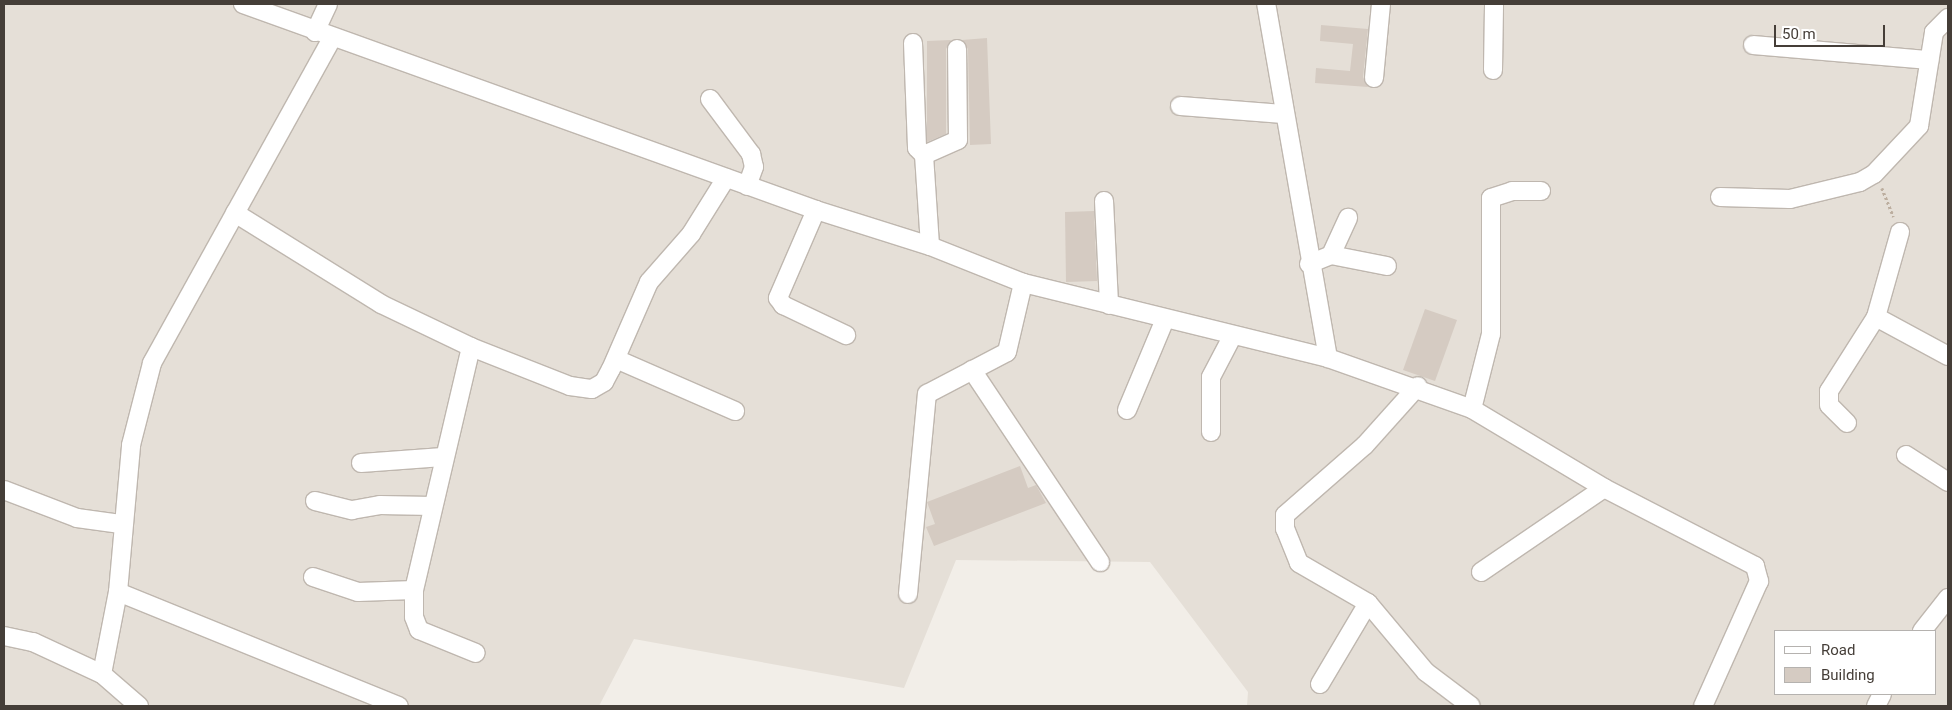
<!DOCTYPE html>
<html>
<head>
<meta charset="utf-8">
<style>
	body { margin:0 }
	#map { position:relative; width:1952px; height:710px; overflow:hidden; background:#f2eee8; font-family:Roboto,sans-serif }
	div>[style] { position:absolute }
	[style*='--x'] { left:calc(var(--x)*1px); top:calc(var(--y)*1px); width:calc(var(--w)*1px); rotate:calc(var(--a)*1deg) }
	.residential>* { inset:0; background:#e5dfd7 }
	.building>* { inset:0; background:#d5cbc2 }
	.path>* { height:2.5px; margin-top:-1.25px; transform-origin:0; background:repeating-linear-gradient(90deg,#bcae9f 0 2.5px,transparent 0 5px) }
	.roads { filter:drop-shadow(1px 0 #bfb7af) drop-shadow(-1px 0 #bfb7af) drop-shadow(0 1px #bfb7af) drop-shadow(0 -1px #bfb7af) }
	.minor>* { height:18px; margin:-9px; padding:0 9px; transform-origin:9px; border-radius:9px; background:#fff }
	span { translate:-50% -50%; white-space:nowrap; text-align:center; line-height:1.15; -webkit-text-stroke:4.5px #fff; paint-order:stroke }
	.frame { position:absolute; inset:0; border:5px solid #453e38; pointer-events:none }
	.legend { position:absolute; left:1774px; top:630px; width:162px; height:65px; box-sizing:border-box; background:#fff; border:1px solid #b5b2af; margin:0; padding:6px 9px; list-style:none; font-size:15px; color:#453e38 }
	.legend li { display:flex; align-items:center; gap:10px; height:25px }
	.legend b { width:25px; border:1px solid #b5b2af }
	.scale { position:absolute; left:1774px; top:25px; width:111px; height:22px; box-sizing:border-box; border:2px solid #453e38; border-top:0; padding-left:6px; font-size:15px; line-height:18px; white-space:nowrap; color:#453e38; -webkit-text-stroke:4px #fff; paint-order:stroke }
</style>
</head>
<body>
<div id="map">
	<div class="residential">
		<i style="clip-path:polygon(evenodd,4px 4px,1948px 4px,1948px 706px,1247px 706px,1248px 692px,1150px 562px,956px 560px,904px 688px,634px 639px,599px 706px,4px 706px,4px 4px,1776px 631px,1936px 631px,1936px 694px,1776px 694px,1776px 631px)"></i>
	</div>
	<div class="building">
		<i style="clip-path:polygon(1321px 25px,1368px 29px,1363px 77px,1368px 87px,1315px 83px,1316px 68px,1350px 71px,1353px 44px,1320px 41px)"></i>
		<i style="clip-path:polygon(987px 38px,991px 144px,970px 145px,968px 49px,962px 40px)"></i>
		<i style="clip-path:polygon(951px 40px,946px 49px,946px 134px,927px 142px,927px 41px)"></i>
		<i style="clip-path:polygon(1094px 211px,1097px 281px,1066px 282px,1065px 212px)"></i>
		<i style="clip-path:polygon(1425px 309px,1457px 320px,1435px 381px,1403px 370px)"></i>
		<i style="clip-path:polygon(1020px 466px,1028px 488px,1036px 485px,1046px 503px,934px 546px,926px 527px,935px 524px,927px 502px)"></i>
	</div>
	<div class="path">
		<i style="--x:1882;--y:188;--w:31;--a:68"></i>
	</div>
	<div class="roads">
		<div class="minor">
			<i style="--x:243;--y:4;--w:609;--a:19.77"></i>
			<i style="--x:816;--y:210;--w:120;--a:17.5"></i>
			<i style="--x:930;--y:246;--w:100;--a:21.7"></i>
			<i style="--x:1023;--y:283;--w:314;--a:13.8"></i>
			<i style="--x:1328;--y:358;--w:359;--a:-99.9"></i>
			<i style="--x:315;--y:32;--w:31;--a:-65"></i>
			<i style="--x:913;--y:43;--w:105;--a:87.8"></i>
			<i style="--x:917;--y:148;--w:10;--a:45"></i>
			<i style="--x:924;--y:155;--w:91;--a:86.2"></i>
			<i style="--x:1753;--y:45;--w:177;--a:4.9"></i>
			<i style="--x:1493;--y:70;--w:66;--a:-89.1"></i>
			<i style="--x:1374;--y:78;--w:74;--a:-84.6"></i>
			<i style="--x:710;--y:99;--w:69;--a:53.3"></i>
			<i style="--x:751;--y:154;--w:13;--a:77"></i>
			<i style="--x:754;--y:167;--w:20;--a:110"></i>
			<i style="--x:1180;--y:106;--w:104;--a:4.4"></i>
			<i style="--x:924;--y:155;--w:37;--a:-24"></i>
			<i style="--x:958;--y:140;--w:91;--a:-90.6"></i>
			<i style="--x:1720;--y:197;--w:70;--a:1.6"></i>
			<i style="--x:1790;--y:199;--w:72;--a:-13.7"></i>
			<i style="--x:1860;--y:182;--w:16;--a:-30"></i>
			<i style="--x:1874;--y:174;--w:66;--a:-46.8"></i>
			<i style="--x:1919;--y:126;--w:95;--a:-80.9"></i>
			<i style="--x:1934;--y:32;--w:20;--a:-45"></i>
			<i style="--x:1104;--y:201;--w:104;--a:87.2"></i>
			<i style="--x:816;--y:210;--w:96;--a:113.4"></i>
			<i style="--x:778;--y:298;--w:9;--a:54"></i>
			<i style="--x:783;--y:305;--w:70;--a:25.5"></i>
			<i style="--x:235;--y:213;--w:172;--a:31.9"></i>
			<i style="--x:381;--y:304;--w:100;--a:25.5"></i>
			<i style="--x:471;--y:347;--w:106;--a:21.5"></i>
			<i style="--x:570;--y:386;--w:22;--a:8"></i>
			<i style="--x:592;--y:389;--w:14;--a:-30"></i>
			<i style="--x:604;--y:382;--w:15;--a:-62"></i>
			<i style="--x:611;--y:369;--w:95;--a:-66.4"></i>
			<i style="--x:649;--y:282;--w:64;--a:-48.8"></i>
			<i style="--x:691;--y:234;--w:66;--a:-58"></i>
			<i style="--x:1900;--y:232;--w:88;--a:105.8"></i>
			<i style="--x:1876;--y:317;--w:82;--a:28.4"></i>
			<i style="--x:1331;--y:255;--w:57;--a:11.1"></i>
			<i style="--x:1309;--y:264;--w:24;--a:-22"></i>
			<i style="--x:1331;--y:255;--w:41;--a:-65.3"></i>
			<i style="--x:471;--y:347;--w:250;--a:103.2"></i>
			<i style="--x:414;--y:590;--w:27;--a:90"></i>
			<i style="--x:414;--y:617;--w:14;--a:69"></i>
			<i style="--x:419;--y:630;--w:61;--a:22"></i>
			<i style="--x:1328;--y:358;--w:153;--a:19.5"></i>
			<i style="--x:1472;--y:409;--w:154;--a:30.9"></i>
			<i style="--x:1604;--y:488;--w:170;--a:27.3"></i>
			<i style="--x:1755;--y:566;--w:16;--a:75"></i>
			<i style="--x:1759;--y:581;--w:137;--a:114.1"></i>
			<i style="--x:616;--y:359;--w:130;--a:23.6"></i>
			<i style="--x:972;--y:370;--w:231;--a:56.3"></i>
			<i style="--x:1472;--y:409;--w:77;--a:-75.8"></i>
			<i style="--x:1491;--y:334;--w:136;--a:-90"></i>
			<i style="--x:1491;--y:198;--w:22;--a:-18"></i>
			<i style="--x:1512;--y:191;--w:29;--a:0"></i>
			<i style="--x:1127;--y:410;--w:99;--a:-67.3"></i>
			<i style="--x:1847;--y:423;--w:25;--a:-135"></i>
			<i style="--x:1829;--y:405;--w:14;--a:-90"></i>
			<i style="--x:1829;--y:391;--w:88;--a:-57.6"></i>
			<i style="--x:1211;--y:432;--w:55;--a:-90"></i>
			<i style="--x:1211;--y:377;--w:47;--a:-62.4"></i>
			<i style="--x:1906;--y:455;--w:50;--a:32.7"></i>
			<i style="--x:361;--y:463;--w:82;--a:-4.2"></i>
			<i style="--x:4;--y:490;--w:78;--a:21"></i>
			<i style="--x:77;--y:518;--w:44;--a:7.8"></i>
			<i style="--x:315;--y:501;--w:38;--a:14"></i>
			<i style="--x:352;--y:510;--w:28;--a:-10"></i>
			<i style="--x:380;--y:505;--w:52;--a:1.1"></i>
			<i style="--x:1481;--y:572;--w:149;--a:-34.3"></i>
			<i style="--x:313;--y:577;--w:47;--a:18.4"></i>
			<i style="--x:358;--y:592;--w:56;--a:-2"></i>
			<i style="--x:118;--y:592;--w:303;--a:22.1"></i>
			<i style="--x:908;--y:594;--w:201;--a:-84.6"></i>
			<i style="--x:927;--y:394;--w:90;--a:-27.7"></i>
			<i style="--x:1007;--y:352;--w:71;--a:-76.9"></i>
			<i style="--x:1368;--y:603;--w:80;--a:-149.9"></i>
			<i style="--x:1299;--y:563;--w:37;--a:-112"></i>
			<i style="--x:1285;--y:529;--w:14;--a:-90"></i>
			<i style="--x:1285;--y:515;--w:106;--a:-41.2"></i>
			<i style="--x:1365;--y:445;--w:79;--a:-48.1"></i>
			<i style="--x:1922;--y:631;--w:42;--a:-51.8"></i>
			<i style="--x:4;--y:636;--w:30;--a:12"></i>
			<i style="--x:33;--y:642;--w:76;--a:24.9"></i>
			<i style="--x:102;--y:674;--w:49;--a:40.9"></i>
			<i style="--x:102;--y:674;--w:84;--a:-79"></i>
			<i style="--x:118;--y:592;--w:148;--a:-84.9"></i>
			<i style="--x:131;--y:445;--w:85;--a:-75.6"></i>
			<i style="--x:152;--y:363;--w:372;--a:-61"></i>
			<i style="--x:1320;--y:684;--w:94;--a:-59.3"></i>
			<i style="--x:1368;--y:603;--w:90;--a:50"></i>
			<i style="--x:1426;--y:672;--w:56;--a:37.1"></i>
			<i style="--x:1876;--y:706;--w:13;--a:-63"></i>
		</div>
	</div>
	<div class="frame"></div>
	<ul class="legend">
	<li><b style="height:6px;background:#fff"></b>Road</li>
	<li><b style="height:14px;background:#d5cbc2"></b>Building</li>
	</ul>
	<div class="scale">50 m</div>
</div>
</body>
</html>
